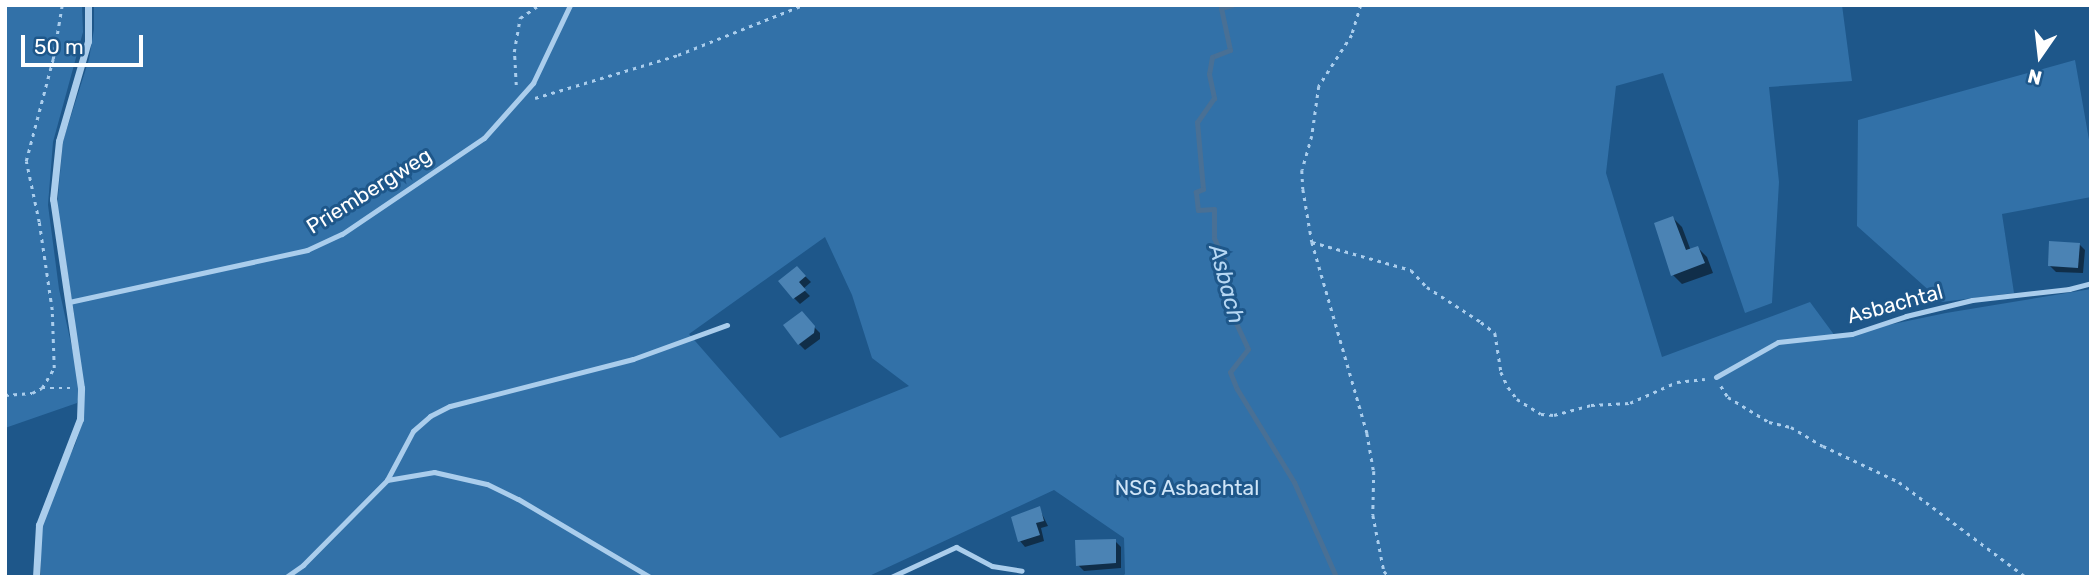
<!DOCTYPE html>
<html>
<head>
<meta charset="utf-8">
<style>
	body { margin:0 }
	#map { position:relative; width:2096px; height:582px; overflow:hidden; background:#1e578a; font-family:Rubik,sans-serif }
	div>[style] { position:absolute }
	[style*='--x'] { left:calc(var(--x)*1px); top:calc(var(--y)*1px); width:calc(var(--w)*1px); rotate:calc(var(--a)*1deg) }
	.green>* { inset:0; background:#3271a8 }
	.shadow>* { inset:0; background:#0007 }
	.stream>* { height:5px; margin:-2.5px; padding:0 2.5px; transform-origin:2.5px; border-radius:2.5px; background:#497095 }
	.building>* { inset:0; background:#4b83b4 }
	.path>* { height:2.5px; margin-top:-1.25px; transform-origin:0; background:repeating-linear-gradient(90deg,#aacdec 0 3.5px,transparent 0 8.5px) }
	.service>* { height:5px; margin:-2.5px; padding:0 2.5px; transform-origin:2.5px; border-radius:2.5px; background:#aacdec }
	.minor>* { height:7px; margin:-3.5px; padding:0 3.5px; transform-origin:3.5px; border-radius:3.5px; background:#aacdec }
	span { translate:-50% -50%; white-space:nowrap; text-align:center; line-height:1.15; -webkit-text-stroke:6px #1e578a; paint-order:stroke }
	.street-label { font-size:21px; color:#fff }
	.park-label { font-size:21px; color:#cfe5f8 }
	.water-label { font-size:23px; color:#b6d7f3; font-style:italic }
	.frame { position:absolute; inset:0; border:7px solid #fff; pointer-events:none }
	.north { position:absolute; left:2005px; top:21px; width:70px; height:70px; -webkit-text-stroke:5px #1e578a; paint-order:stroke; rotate:194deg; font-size:19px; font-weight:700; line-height:28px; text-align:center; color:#fff }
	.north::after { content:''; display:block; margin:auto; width:24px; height:32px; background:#fff; clip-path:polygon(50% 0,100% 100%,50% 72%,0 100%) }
	.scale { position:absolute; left:21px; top:35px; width:122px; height:32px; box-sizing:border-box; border:4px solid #fff; border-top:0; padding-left:9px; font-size:21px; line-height:24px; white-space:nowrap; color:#fff; -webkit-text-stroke:5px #1e578a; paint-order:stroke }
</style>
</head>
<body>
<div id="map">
	<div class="green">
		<i style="clip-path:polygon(evenodd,5px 5px,82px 5px,83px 32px,53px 142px,48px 205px,59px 289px,80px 384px,74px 313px,57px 207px,63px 141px,89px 59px,94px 29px,94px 5px,1842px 5px,1852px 81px,1769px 87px,1779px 182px,1772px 303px,1745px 313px,1663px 73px,1616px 86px,1606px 173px,1662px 357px,1810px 302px,1835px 336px,1946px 313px,2091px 289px,2091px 577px,1122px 577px,1125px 574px,1124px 538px,1054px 490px,867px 577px,41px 577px,41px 526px,50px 496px,75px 445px,82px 424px,83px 403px,81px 389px,77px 403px,5px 428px,5px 5px,825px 237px,852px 295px,872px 358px,909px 386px,780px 438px,689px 334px,825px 237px)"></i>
		<i style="clip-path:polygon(2075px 60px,2091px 151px,2091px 197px,2002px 214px,2014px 293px,1942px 302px,1857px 226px,1858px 120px)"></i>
	</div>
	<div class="shadow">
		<i style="clip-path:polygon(1673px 218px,1682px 227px,1691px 251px,1698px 248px,1707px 257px,1713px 273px,1682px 284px,1673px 275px)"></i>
		<i style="clip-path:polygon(2079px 244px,2085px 250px,2083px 273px,2056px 272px,2050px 266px)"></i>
		<i style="clip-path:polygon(797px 268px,811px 282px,803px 289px,810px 296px,800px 304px,794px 298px)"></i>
		<i style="clip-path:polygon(801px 314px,820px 333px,820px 339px,805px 350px,799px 344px)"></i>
		<i style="clip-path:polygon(1039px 508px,1048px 526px,1041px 528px,1044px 541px,1025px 547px,1020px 541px)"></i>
		<i style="clip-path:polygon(1115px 541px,1121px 547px,1121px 568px,1084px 571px,1078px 565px)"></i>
	</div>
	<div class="stream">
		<i style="--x:1232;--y:5;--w:11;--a:165"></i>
		<i style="--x:1221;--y:8;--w:43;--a:77.9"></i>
		<i style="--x:1230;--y:50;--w:19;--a:159"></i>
		<i style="--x:1212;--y:57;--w:17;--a:100"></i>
		<i style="--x:1209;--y:74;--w:25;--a:78"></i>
		<i style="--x:1214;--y:98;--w:29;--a:125"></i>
		<i style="--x:1197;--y:122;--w:67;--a:84.9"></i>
		<i style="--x:1203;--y:189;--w:8;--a:157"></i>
		<i style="--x:1196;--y:192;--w:18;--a:84"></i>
		<i style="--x:1198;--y:210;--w:16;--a:-4"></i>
		<i style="--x:1214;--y:209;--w:29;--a:90"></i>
		<i style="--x:1214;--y:238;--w:23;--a:65"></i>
		<i style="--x:1224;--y:259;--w:63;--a:79.9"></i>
		<i style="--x:1235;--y:321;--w:31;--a:65"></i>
		<i style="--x:1248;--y:349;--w:29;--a:128"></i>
		<i style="--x:1230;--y:372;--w:18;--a:68"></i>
		<i style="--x:1237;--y:389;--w:109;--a:58.5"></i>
		<i style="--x:1294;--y:482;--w:104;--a:66.1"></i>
	</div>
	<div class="building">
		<i style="clip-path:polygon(1673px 216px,1686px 250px,1698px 246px,1705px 263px,1671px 276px,1654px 223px)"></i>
		<i style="clip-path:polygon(2049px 241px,2080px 243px,2078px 268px,2048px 266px)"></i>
		<i style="clip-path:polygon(797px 266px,806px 276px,799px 282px,806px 290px,793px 299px,778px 281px)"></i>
		<i style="clip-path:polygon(802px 311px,815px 326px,814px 333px,798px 345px,783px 325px)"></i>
		<i style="clip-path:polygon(1040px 506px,1044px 521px,1036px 523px,1040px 535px,1018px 542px,1011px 517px)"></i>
		<i style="clip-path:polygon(1116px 539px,1116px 563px,1076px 566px,1075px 540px)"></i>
	</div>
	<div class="path">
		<i style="--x:1361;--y:5;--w:31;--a:107"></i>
		<i style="--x:1352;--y:35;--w:61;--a:122.9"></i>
		<i style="--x:1319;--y:86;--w:50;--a:98"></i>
		<i style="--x:1312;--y:136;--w:35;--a:106"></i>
		<i style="--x:1302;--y:170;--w:19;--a:87"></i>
		<i style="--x:1303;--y:189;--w:54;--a:80.4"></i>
		<i style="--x:1312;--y:242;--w:199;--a:73.9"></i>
		<i style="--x:1367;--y:433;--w:39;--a:80"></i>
		<i style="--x:1374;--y:471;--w:44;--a:91.3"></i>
		<i style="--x:1373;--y:515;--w:57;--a:78.9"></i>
		<i style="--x:1384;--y:571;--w:8;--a:50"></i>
		<i style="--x:516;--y:85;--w:33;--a:-93"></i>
		<i style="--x:514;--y:52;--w:35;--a:-80"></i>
		<i style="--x:520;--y:18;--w:23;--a:-34"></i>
		<i style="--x:535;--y:98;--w:149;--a:-16.7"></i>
		<i style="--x:678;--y:55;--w:135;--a:-21.8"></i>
		<i style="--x:1312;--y:242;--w:103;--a:15.8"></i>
		<i style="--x:1411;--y:270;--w:23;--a:47"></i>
		<i style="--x:1427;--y:287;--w:64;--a:32.9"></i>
		<i style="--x:1481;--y:322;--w:18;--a:38"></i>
		<i style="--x:1495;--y:333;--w:39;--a:81"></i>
		<i style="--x:1501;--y:372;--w:17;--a:65"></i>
		<i style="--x:1508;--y:387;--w:15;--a:53"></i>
		<i style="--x:1517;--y:399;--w:28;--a:32"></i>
		<i style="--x:1541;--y:414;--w:13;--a:4"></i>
		<i style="--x:1554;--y:415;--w:38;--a:-15"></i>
		<i style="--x:1591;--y:405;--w:39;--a:-3"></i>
		<i style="--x:1630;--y:403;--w:51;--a:-24.1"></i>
		<i style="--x:1677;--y:382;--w:28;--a:-6"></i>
		<i style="--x:1721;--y:386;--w:13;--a:58"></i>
		<i style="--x:1728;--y:397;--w:48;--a:31.4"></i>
		<i style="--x:1769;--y:422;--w:23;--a:13"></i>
		<i style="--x:1791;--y:427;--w:37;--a:31"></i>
		<i style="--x:1823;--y:446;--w:84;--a:25.3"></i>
		<i style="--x:1899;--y:482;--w:159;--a:36.8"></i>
		<i style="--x:42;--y:388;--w:28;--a:0"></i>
		<i style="--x:5;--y:395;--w:27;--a:-4"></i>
		<i style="--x:32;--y:393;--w:11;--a:-27"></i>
		<i style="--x:42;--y:388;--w:23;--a:-59"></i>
		<i style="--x:54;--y:368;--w:58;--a:-92"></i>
		<i style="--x:52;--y:310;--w:89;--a:-98.4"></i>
		<i style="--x:39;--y:222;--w:62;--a:-102"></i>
		<i style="--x:26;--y:161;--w:106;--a:-75.2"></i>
		<i style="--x:53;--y:59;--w:55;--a:-80.5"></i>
	</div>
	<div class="service">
		<i style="--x:69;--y:302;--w:244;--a:-12.3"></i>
		<i style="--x:307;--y:250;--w:38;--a:-25"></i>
		<i style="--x:342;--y:234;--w:171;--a:-34.1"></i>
		<i style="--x:484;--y:138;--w:74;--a:-48.3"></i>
		<i style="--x:533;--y:83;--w:86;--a:-64.6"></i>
		<i style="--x:1716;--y:377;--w:71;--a:-29.4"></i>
		<i style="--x:1778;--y:342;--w:74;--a:-6.2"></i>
		<i style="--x:1852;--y:334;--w:57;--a:-18.4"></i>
		<i style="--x:1906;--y:316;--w:68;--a:-13.6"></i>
		<i style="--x:1972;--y:300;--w:98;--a:-6.5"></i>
		<i style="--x:2069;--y:289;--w:23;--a:-15"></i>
		<i style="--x:387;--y:480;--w:48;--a:-9.7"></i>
		<i style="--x:434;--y:472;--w:54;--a:12.8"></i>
		<i style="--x:487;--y:484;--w:34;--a:26"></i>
		<i style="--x:518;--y:499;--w:153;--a:30.6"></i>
		<i style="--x:286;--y:577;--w:21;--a:-35"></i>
		<i style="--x:303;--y:565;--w:120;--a:-45.3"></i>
		<i style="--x:387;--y:480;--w:55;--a:-62"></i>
		<i style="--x:413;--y:431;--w:23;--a:-41"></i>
		<i style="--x:430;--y:416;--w:22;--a:-27"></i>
		<i style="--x:450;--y:406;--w:189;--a:-14.4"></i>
		<i style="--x:633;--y:359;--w:100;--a:-19.9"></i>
		<i style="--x:891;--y:577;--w:72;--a:-24.8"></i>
		<i style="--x:956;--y:547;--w:41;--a:27.8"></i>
		<i style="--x:992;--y:566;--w:30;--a:9"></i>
	</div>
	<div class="minor">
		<i style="--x:36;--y:577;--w:52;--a:-86.7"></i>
		<i style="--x:39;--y:525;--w:114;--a:-68.9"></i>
		<i style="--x:80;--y:419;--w:31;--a:-88"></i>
		<i style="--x:81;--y:388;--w:191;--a:-98.4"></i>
		<i style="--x:53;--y:199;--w:58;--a:-84.1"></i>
		<i style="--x:59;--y:141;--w:104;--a:-73.8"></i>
		<i style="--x:88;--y:41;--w:36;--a:-90"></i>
	</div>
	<div class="street-label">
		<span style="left:369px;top:191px;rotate:-32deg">Priembergweg</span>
		<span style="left:1895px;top:304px;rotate:-15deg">Asbachtal</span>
	</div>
	<div class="park-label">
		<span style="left:1187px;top:488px">NSG Asbachtal</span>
	</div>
	<div class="water-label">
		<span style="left:1227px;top:284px;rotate:75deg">Asbach</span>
	</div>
	<div class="frame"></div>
	<div class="north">N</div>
	<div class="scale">50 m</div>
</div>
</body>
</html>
